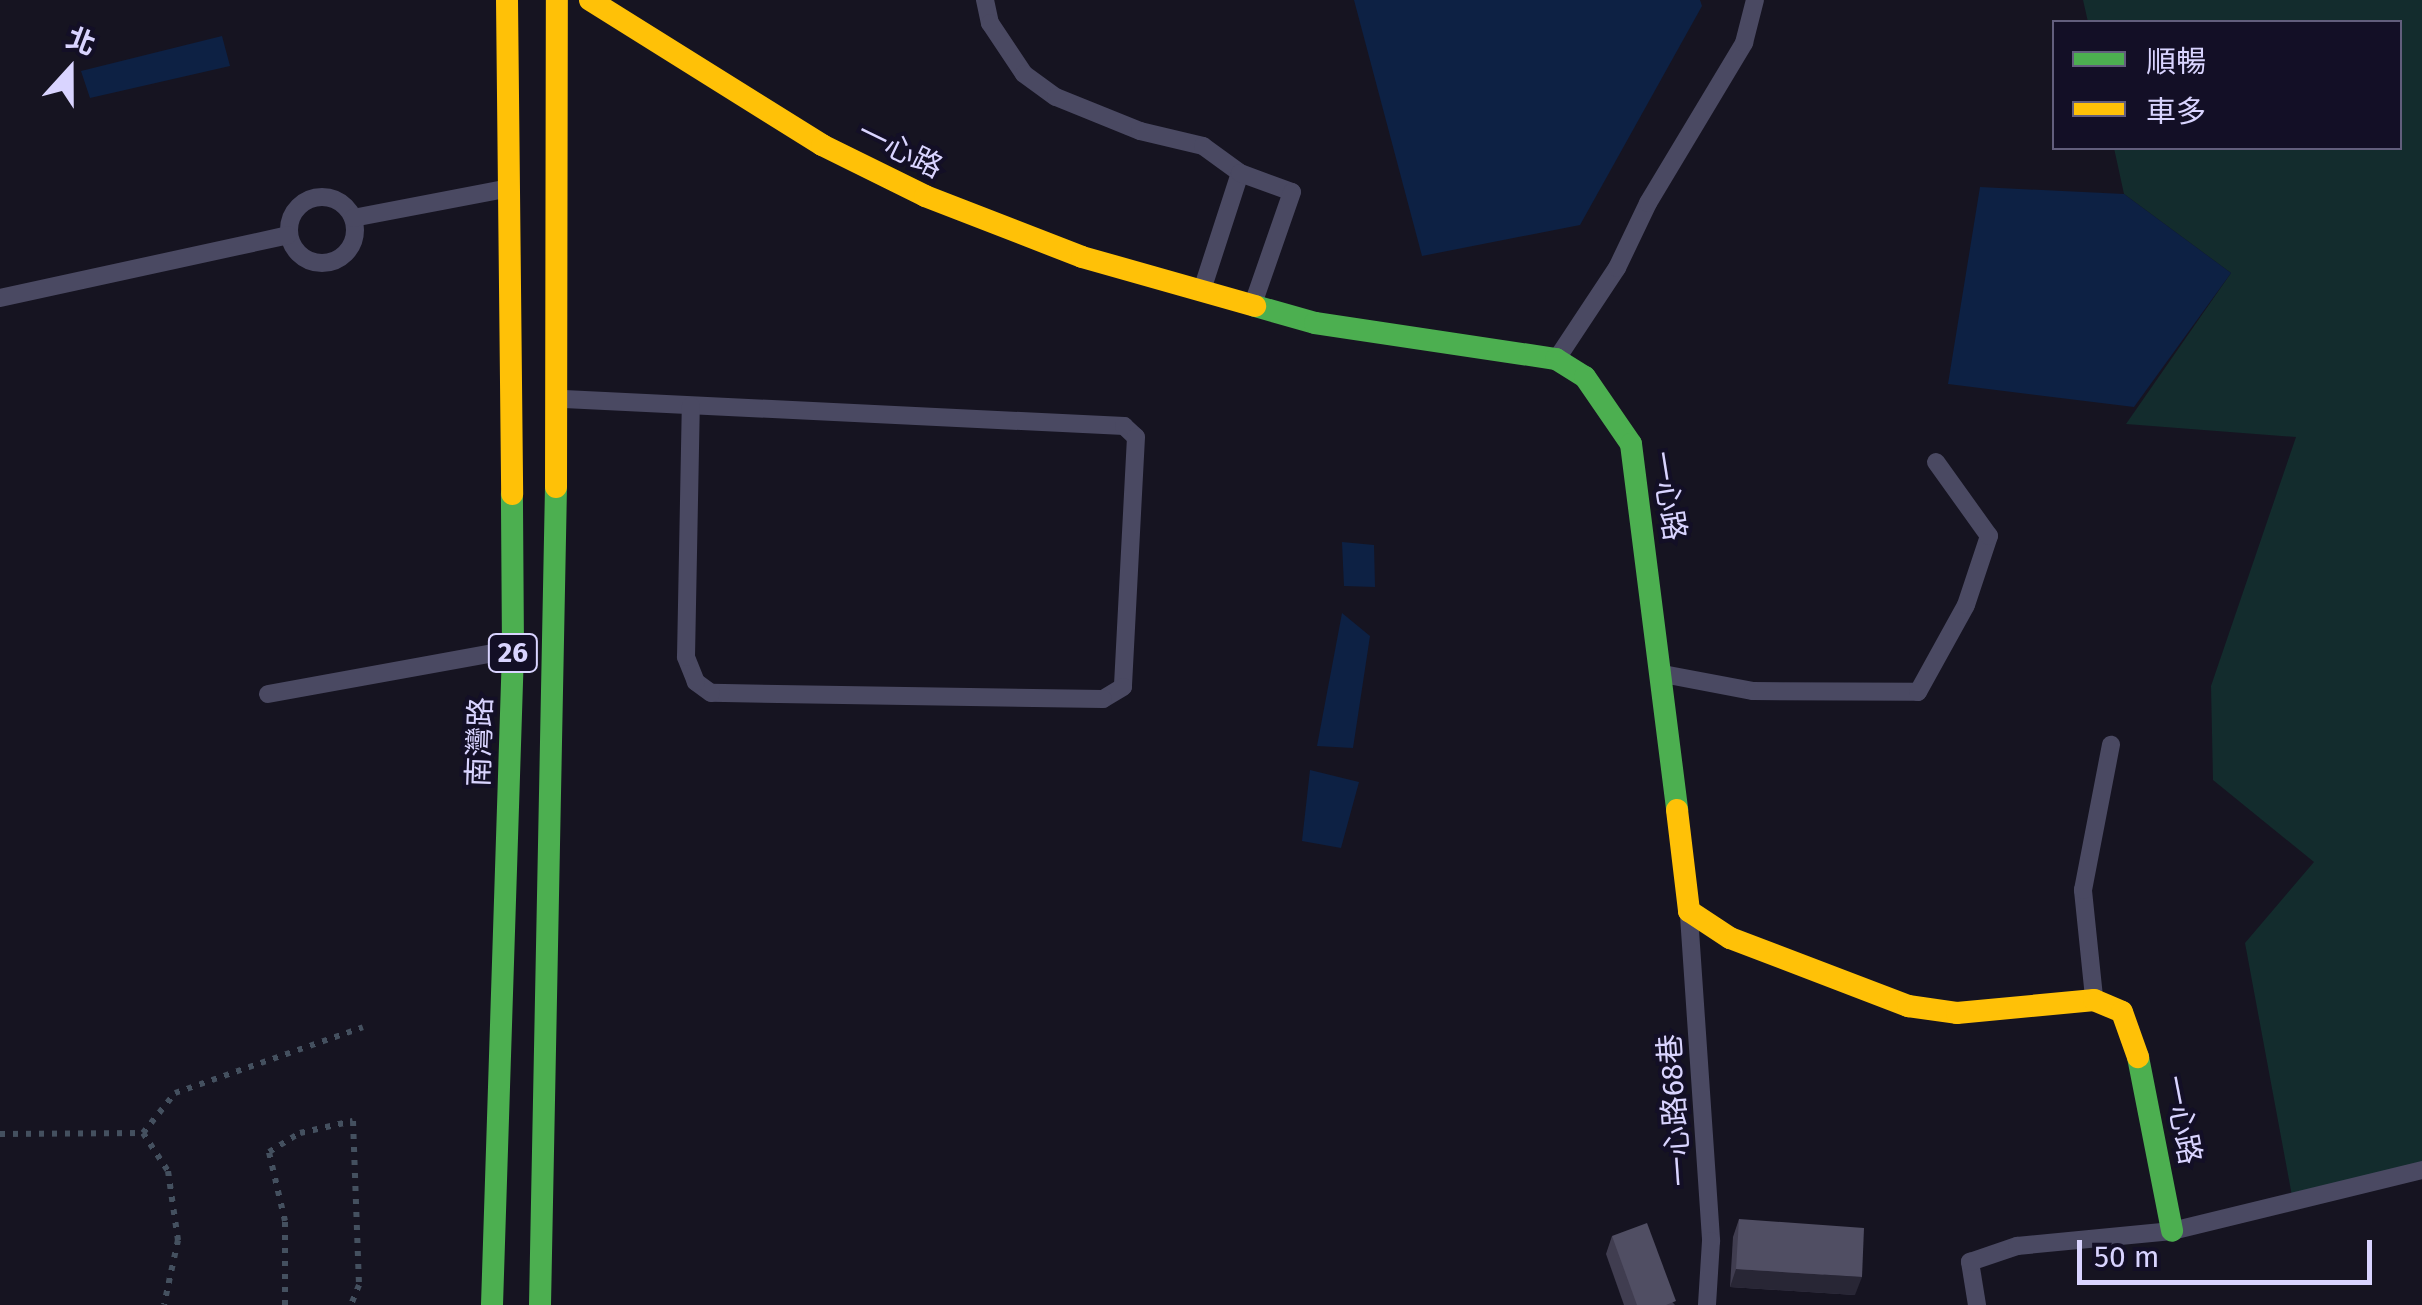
<!DOCTYPE html>
<html>
<head>
<meta charset="utf-8">
<style>
	body { margin:0 }
	#map { position:relative; width:2422px; height:1305px; overflow:hidden; background:#161421; font-family:"Fira Sans","Noto Sans TC",sans-serif }
	div>[style] { position:absolute }
	[style*='--x'] { left:calc(var(--x)*1px); top:calc(var(--y)*1px); width:calc(var(--w)*1px); rotate:calc(var(--a)*1deg) }
	.green>* { inset:0; background:#132c2d }
	.water>* { inset:0; background:#0d2144 }
	.path>* { height:6px; margin-top:-3px; transform-origin:0; background:repeating-linear-gradient(90deg,#44505f 0 5px,transparent 0 13px) }
	.lane>* { height:18px; margin:-9px; padding:0 9px; transform-origin:9px; border-radius:9px; background:#4a4962 }
	.lane>.ring { margin:-9px; padding:0; box-sizing:content-box; background:none; border:18px solid #4a4962; border-radius:50% }
	.fast>* { height:22px; margin:-11px; padding:0 11px; transform-origin:11px; border-radius:11px; background:#4caf50 }
	.slow>* { height:22px; margin:-11px; padding:0 11px; transform-origin:11px; border-radius:11px; background:#ffc107 }
	.wall>* { inset:0; background:#403d50 }
	.shaded-wall>* { inset:0; background:#282635 }
	.building>* { inset:0; background:#504e63 }
	span { translate:-50% -50%; white-space:nowrap; text-align:center; line-height:1.15; -webkit-text-stroke:8px #130f26; paint-order:stroke }
	.shield-label span { padding:2px 8px; background:#130f26; border:2px solid; border-radius:8px; -webkit-text-stroke-width:0 }
	.shield-label { font-size:28px; color:#d9d4ff; font-weight:700 }
	.street-label { font-size:30px; color:#d9d4ff }
	.legend { position:absolute; left:2052px; top:20px; width:350px; height:130px; box-sizing:border-box; background:#130f26; border:2px solid #625e7d; margin:0; padding:12px 18px; list-style:none; font-size:30px; color:#d9d4ff }
	.legend li { display:flex; align-items:center; gap:20px; height:50px }
	.legend b { width:50px; border:2px solid #625e7d }
	.north { position:absolute; left:20px; top:20px; width:100px; height:100px; -webkit-text-stroke:8px #130f26; paint-order:stroke; rotate:21deg; font-size:28px; font-weight:700; line-height:40px; text-align:center; color:#d9d4ff }
	.north::after { content:''; display:block; margin:auto; width:35px; height:45px; background:#d9d4ff; clip-path:polygon(50% 0,100% 100%,50% 72%,0 100%) }
	.scale { position:absolute; left:2077px; top:1240px; width:295px; height:45px; box-sizing:border-box; border:5px solid #d9d4ff; border-top:0; padding-left:12px; font-size:30px; line-height:35px; white-space:nowrap; color:#d9d4ff; -webkit-text-stroke:8px #130f26; paint-order:stroke }
</style>
</head>
<body>
<div id="map">
	<div class="green">
		<i style="clip-path:polygon(2083px 0,2422px 0,2422px 1165px,2292px 1196px,2245px 943px,2314px 862px,2213px 780px,2211px 686px,2296px 437px,2126px 424px,2231px 273px,2124px 194px,2114px 148px,2400px 148px,2400px 22px,2088px 22px)"></i>
	</div>
	<div class="water">
		<i style="clip-path:polygon(1354px 0,1700px 0,1702px 6px,1580px 225px,1422px 256px)"></i>
		<i style="clip-path:polygon(222px 36px,230px 66px,90px 98px,81px 71px)"></i>
		<i style="clip-path:polygon(1980px 187px,2124px 194px,2231px 273px,2134px 407px,1948px 384px)"></i>
		<i style="clip-path:polygon(1342px 542px,1374px 545px,1375px 587px,1344px 586px)"></i>
		<i style="clip-path:polygon(1342px 613px,1370px 636px,1353px 748px,1317px 746px)"></i>
		<i style="clip-path:polygon(1310px 770px,1359px 782px,1341px 848px,1302px 841px)"></i>
	</div>
	<div class="path">
		<i style="--x:143;--y:1133;--w:45;--a:56.7"></i>
		<i style="--x:168;--y:1171;--w:70;--a:81.8"></i>
		<i style="--x:178;--y:1240;--w:66;--a:102.2"></i>
		<i style="--x:0;--y:1134;--w:143;--a:-0.4"></i>
		<i style="--x:143;--y:1133;--w:51;--a:-51.3"></i>
		<i style="--x:175;--y:1093;--w:199;--a:-19.3"></i>
		<i style="--x:285;--y:1305;--w:84;--a:-90"></i>
		<i style="--x:285;--y:1221;--w:71;--a:-103.1"></i>
		<i style="--x:269;--y:1152;--w:36;--a:-32"></i>
		<i style="--x:300;--y:1133;--w:54;--a:-12.8"></i>
		<i style="--x:353;--y:1121;--w:164;--a:87.9"></i>
		<i style="--x:359;--y:1285;--w:22;--a:112"></i>
	</div>
	<div class="lane">
		<i style="--x:985;--y:0;--w:24;--a:78"></i>
		<i style="--x:990;--y:23;--w:61;--a:56.3"></i>
		<i style="--x:1024;--y:74;--w:39;--a:36"></i>
		<i style="--x:1056;--y:97;--w:91;--a:22"></i>
		<i style="--x:1140;--y:131;--w:65;--a:13.4"></i>
		<i style="--x:1203;--y:146;--w:46;--a:36.1"></i>
		<i style="--x:1240;--y:173;--w:123;--a:108"></i>
		<i style="--x:1240;--y:173;--w:55;--a:20.1"></i>
		<i style="--x:1292;--y:192;--w:115;--a:109.2"></i>
		<i class="ring" style="left:289px;top:197px;width:48px;height:48px"></i>
		<i style="--x:353;--y:218;--w:155;--a:-10.8"></i>
		<i style="--x:0;--y:298;--w:295;--a:-12.3"></i>
		<i style="--x:1558;--y:357;--w:107;--a:-56.5"></i>
		<i style="--x:1617;--y:268;--w:72;--a:-64.5"></i>
		<i style="--x:1648;--y:203;--w:187;--a:-59"></i>
		<i style="--x:1744;--y:43;--w:44;--a:-75.7"></i>
		<i style="--x:564;--y:399;--w:561;--a:2.76"></i>
		<i style="--x:1124;--y:426;--w:16;--a:43"></i>
		<i style="--x:1136;--y:437;--w:250;--a:93"></i>
		<i style="--x:1123;--y:687;--w:23;--a:149"></i>
		<i style="--x:1103;--y:699;--w:392;--a:-179.1"></i>
		<i style="--x:711;--y:693;--w:19;--a:-144"></i>
		<i style="--x:696;--y:682;--w:27;--a:-112"></i>
		<i style="--x:686;--y:657;--w:251;--a:-88.9"></i>
		<i style="--x:1663;--y:674;--w:92;--a:10.7"></i>
		<i style="--x:1753;--y:691;--w:165;--a:0.3"></i>
		<i style="--x:1918;--y:692;--w:99;--a:-61.1"></i>
		<i style="--x:1966;--y:605;--w:73;--a:-71.6"></i>
		<i style="--x:1989;--y:536;--w:91;--a:-125.6"></i>
		<i style="--x:268;--y:694;--w:245;--a:-10.3"></i>
		<i style="--x:1689;--y:916;--w:326;--a:86.1"></i>
		<i style="--x:1711;--y:1241;--w:64;--a:93.6"></i>
		<i style="--x:2094;--y:997;--w:108;--a:-95.9"></i>
		<i style="--x:2083;--y:890;--w:148;--a:-79.1"></i>
		<i style="--x:1977;--y:1305;--w:44;--a:-99.2"></i>
		<i style="--x:1970;--y:1262;--w:50;--a:-18.8"></i>
		<i style="--x:2017;--y:1246;--w:156;--a:-5.5"></i>
		<i style="--x:2172;--y:1231;--w:257;--a:-13.7"></i>
	</div>
	<div class="fast">
		<i style="--x:1255;--y:306;--w:62;--a:15.8"></i>
		<i style="--x:1315;--y:323;--w:244;--a:8.5"></i>
		<i style="--x:1556;--y:359;--w:34;--a:32"></i>
		<i style="--x:1585;--y:377;--w:81;--a:55.5"></i>
		<i style="--x:1631;--y:444;--w:369;--a:82.8"></i>
		<i style="--x:2138;--y:1057;--w:177;--a:78.9"></i>
		<i style="--x:492;--y:1305;--w:655;--a:-88.16"></i>
		<i style="--x:513;--y:650;--w:156;--a:-90.4"></i>
		<i style="--x:540;--y:1305;--w:818;--a:-88.88"></i>
	</div>
	<div class="slow">
		<i style="--x:507;--y:0;--w:494;--a:89.4"></i>
		<i style="--x:590;--y:0;--w:274;--a:32"></i>
		<i style="--x:822;--y:145;--w:115;--a:26.3"></i>
		<i style="--x:925;--y:196;--w:168;--a:21.2"></i>
		<i style="--x:1082;--y:257;--w:180;--a:15.8"></i>
		<i style="--x:556;--y:487;--w:487;--a:-89.9"></i>
		<i style="--x:1677;--y:810;--w:102;--a:83.2"></i>
		<i style="--x:1689;--y:911;--w:49;--a:33.4"></i>
		<i style="--x:1730;--y:938;--w:191;--a:20.9"></i>
		<i style="--x:1908;--y:1006;--w:49;--a:8.1"></i>
		<i style="--x:1957;--y:1013;--w:138;--a:-5.4"></i>
		<i style="--x:2094;--y:1000;--w:30;--a:23"></i>
		<i style="--x:2122;--y:1012;--w:48;--a:70.4"></i>
	</div>
	<div class="wall">
		<i style="clip-path:polygon(1739px 1219px,1855px 1295px,1730px 1287px,1733px 1237px)"></i>
		<i style="clip-path:polygon(1612px 1236px,1675px 1305px,1624px 1305px,1606px 1254px)"></i>
	</div>
	<div class="shaded-wall">
		<i style="clip-path:polygon(1736px 1269px,1862px 1277px,1855px 1295px,1730px 1287px)"></i>
	</div>
	<div class="building">
		<i style="clip-path:polygon(1739px 1219px,1864px 1228px,1862px 1277px,1736px 1269px)"></i>
		<i style="clip-path:polygon(1647px 1223px,1676px 1301px,1666px 1305px,1637px 1305px,1612px 1236px)"></i>
	</div>
	<div class="shield-label">
		<span style="left:513px;top:653px">26</span>
	</div>
	<div class="street-label">
		<span style="left:900px;top:150px;rotate:26deg">一心路</span>
		<span style="left:1668px;top:496px;rotate:81deg">一心路</span>
		<span style="left:480px;top:742px;rotate:-88deg">南灣路</span>
		<span style="left:1675px;top:1110px;rotate:-94deg">一心路68巷</span>
		<span style="left:2182px;top:1120px;rotate:79deg">一心路</span>
	</div>
	<ul class="legend">
	<li><b style="height:12px;background:#4caf50"></b>順暢</li>
	<li><b style="height:12px;background:#ffc107"></b>車多</li>
	</ul>
	<div class="north">北</div>
	<div class="scale">50 m</div>
</div>
</body>
</html>
